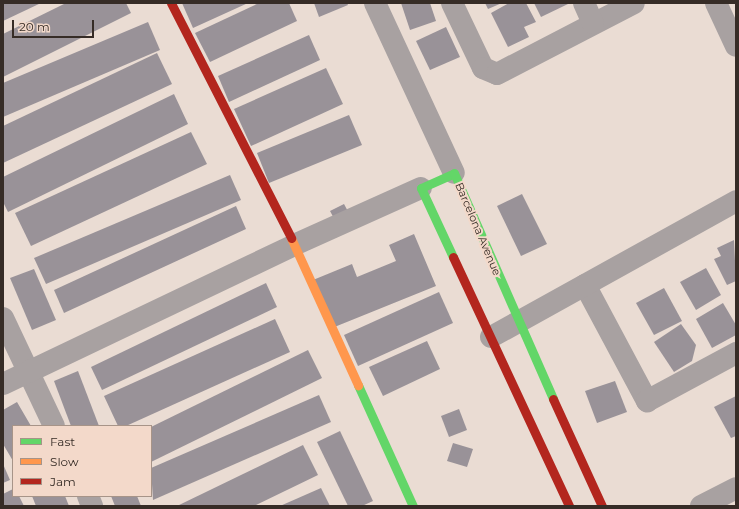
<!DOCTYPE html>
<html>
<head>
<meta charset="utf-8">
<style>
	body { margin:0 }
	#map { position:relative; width:739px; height:509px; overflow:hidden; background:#eadcd3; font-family:Montserrat,sans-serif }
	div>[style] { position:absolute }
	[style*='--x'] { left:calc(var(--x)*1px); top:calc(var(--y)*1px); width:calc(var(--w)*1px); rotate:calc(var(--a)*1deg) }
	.building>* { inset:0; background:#999298 }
	.street>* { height:22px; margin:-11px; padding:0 11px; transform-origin:11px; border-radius:11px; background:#a8a1a1 }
	.fast>* { height:9px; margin:-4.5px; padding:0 4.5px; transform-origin:4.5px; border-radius:4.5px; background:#63d668 }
	.slow>* { height:9px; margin:-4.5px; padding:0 4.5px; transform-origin:4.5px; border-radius:4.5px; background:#ff974d }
	.jam>* { height:9px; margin:-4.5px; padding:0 4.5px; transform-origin:4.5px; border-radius:4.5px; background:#b3261e }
	span { translate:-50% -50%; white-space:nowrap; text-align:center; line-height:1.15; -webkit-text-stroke:4px #f3d9ca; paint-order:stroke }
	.street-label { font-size:11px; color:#362c26 }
	.frame { position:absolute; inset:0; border:4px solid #362c26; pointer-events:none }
	.legend { position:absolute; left:12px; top:425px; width:140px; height:72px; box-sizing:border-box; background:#f3d9ca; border:1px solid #a79488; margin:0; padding:5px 7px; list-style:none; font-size:12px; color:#362c26 }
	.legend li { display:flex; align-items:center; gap:8px; height:20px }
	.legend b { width:20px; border:1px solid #a79488 }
	.scale { position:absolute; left:12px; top:20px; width:82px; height:18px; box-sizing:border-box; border:2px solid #362c26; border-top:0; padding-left:5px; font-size:12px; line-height:14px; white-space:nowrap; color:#362c26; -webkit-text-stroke:3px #f3d9ca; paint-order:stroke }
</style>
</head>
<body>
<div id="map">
	<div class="building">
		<i style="clip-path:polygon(3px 3px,41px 3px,3px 21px)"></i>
		<i style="clip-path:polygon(66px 3px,126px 3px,131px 13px,3px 77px,3px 34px)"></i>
		<i style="clip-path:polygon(182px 3px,248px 3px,193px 28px)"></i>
		<i style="clip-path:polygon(259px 3px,289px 3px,297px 21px,210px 62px,195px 33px)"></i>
		<i style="clip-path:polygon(314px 3px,347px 3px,348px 5px,319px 17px)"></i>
		<i style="clip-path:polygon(401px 3px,430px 3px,436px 21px,410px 30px)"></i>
		<i style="clip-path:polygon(485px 3px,502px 3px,488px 9px)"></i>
		<i style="clip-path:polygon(509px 3px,526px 3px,536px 22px,524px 27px,529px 37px,508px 47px,491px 13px)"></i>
		<i style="clip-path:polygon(534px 3px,567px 3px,568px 4px,541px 17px)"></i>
		<i style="clip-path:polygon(148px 22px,160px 50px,3px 117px,3px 83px)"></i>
		<i style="clip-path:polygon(446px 27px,460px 57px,430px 70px,416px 41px)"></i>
		<i style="clip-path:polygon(309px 35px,320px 60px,229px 102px,218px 76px)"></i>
		<i style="clip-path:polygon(157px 53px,172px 84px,3px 163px,3px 126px)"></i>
		<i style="clip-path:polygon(326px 68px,343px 104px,251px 146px,234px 109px)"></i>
		<i style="clip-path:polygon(174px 94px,188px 124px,8px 212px,3px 202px,3px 177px)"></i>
		<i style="clip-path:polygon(349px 115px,362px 145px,269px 183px,257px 153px)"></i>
		<i style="clip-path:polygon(191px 132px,207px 164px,31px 246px,15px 213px)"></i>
		<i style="clip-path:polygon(230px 175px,241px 200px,46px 284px,34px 258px)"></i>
		<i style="clip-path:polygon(522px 194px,547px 244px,521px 256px,497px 206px)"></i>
		<i style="clip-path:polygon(344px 204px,351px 217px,337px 224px,330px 211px)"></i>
		<i style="clip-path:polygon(236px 206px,246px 229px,64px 313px,54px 290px)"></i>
		<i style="clip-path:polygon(414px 234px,436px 286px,332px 328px,313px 280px,352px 264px,357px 277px,396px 261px,389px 245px)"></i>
		<i style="clip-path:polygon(734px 240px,736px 281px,727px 285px,714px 259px,721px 256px,717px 248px)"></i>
		<i style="clip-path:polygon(706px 268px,721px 295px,696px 310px,680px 282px)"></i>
		<i style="clip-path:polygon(34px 269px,56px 320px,32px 330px,10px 278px)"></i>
		<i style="clip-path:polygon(266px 283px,277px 307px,102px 390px,91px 367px)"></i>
		<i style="clip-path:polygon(664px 288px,682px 321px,654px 335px,636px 303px)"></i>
		<i style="clip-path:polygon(439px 292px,453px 323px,358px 366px,344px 335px)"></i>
		<i style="clip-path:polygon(723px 303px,736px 325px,736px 335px,712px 348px,696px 319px)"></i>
		<i style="clip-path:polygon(275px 319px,290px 352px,126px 426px,118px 426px,104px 396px)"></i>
		<i style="clip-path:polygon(681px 324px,696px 345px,692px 361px,674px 372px,654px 342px)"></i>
		<i style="clip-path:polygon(427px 341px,440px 369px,383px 396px,369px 367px)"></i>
		<i style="clip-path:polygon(308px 350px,322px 378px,151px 462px,151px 427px)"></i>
		<i style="clip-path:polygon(78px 371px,99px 426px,71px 426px,54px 381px)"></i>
		<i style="clip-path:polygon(615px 381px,627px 412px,597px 423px,585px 391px)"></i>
		<i style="clip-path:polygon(319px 395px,331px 422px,153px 500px,151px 468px)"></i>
		<i style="clip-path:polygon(736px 396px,736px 436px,731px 438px,714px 407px)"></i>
		<i style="clip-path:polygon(17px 402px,31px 426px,13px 426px,13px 461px,3px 444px,3px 410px)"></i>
		<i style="clip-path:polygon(459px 409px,467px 430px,449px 437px,441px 416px)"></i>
		<i style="clip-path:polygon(340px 431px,373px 501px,362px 506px,348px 506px,317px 442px)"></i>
		<i style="clip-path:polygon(453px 443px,473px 449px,467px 467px,447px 461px)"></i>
		<i style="clip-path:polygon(303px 445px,318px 475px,254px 506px,177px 506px)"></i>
		<i style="clip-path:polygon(3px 464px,10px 480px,3px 483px)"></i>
		<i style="clip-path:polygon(321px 488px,330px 506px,280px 506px)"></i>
		<i style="clip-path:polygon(13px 489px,13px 496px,19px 496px,24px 506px,3px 506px,3px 494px)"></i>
		<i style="clip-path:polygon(32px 496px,65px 496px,69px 506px,36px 506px)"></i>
		<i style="clip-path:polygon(111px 496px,137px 496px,141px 506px,115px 506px)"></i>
	</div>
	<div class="street">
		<i style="--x:375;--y:3;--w:187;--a:65.1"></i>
		<i style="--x:452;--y:3;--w:72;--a:64.5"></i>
		<i style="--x:483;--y:68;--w:15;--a:23"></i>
		<i style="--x:497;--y:74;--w:154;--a:-27.4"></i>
		<i style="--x:584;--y:3;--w:22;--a:66"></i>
		<i style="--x:716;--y:3;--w:47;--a:65.1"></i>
		<i style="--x:585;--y:285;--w:132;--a:61.9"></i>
		<i style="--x:647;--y:401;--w:101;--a:-28.3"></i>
		<i style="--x:3;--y:318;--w:119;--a:64.7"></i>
		<i style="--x:491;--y:337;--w:280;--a:-29"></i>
		<i style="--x:3;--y:384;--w:322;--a:-25.5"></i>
		<i style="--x:294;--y:245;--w:139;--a:-24.2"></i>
		<i style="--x:88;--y:496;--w:11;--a:68"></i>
		<i style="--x:701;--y:506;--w:39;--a:-27"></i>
	</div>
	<div class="fast">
		<i style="--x:453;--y:257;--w:76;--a:-114.9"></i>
		<i style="--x:421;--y:188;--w:36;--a:-24"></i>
		<i style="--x:454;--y:173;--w:247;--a:66.3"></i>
		<i style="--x:358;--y:385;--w:133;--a:65.6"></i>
	</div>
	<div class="slow">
		<i style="--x:291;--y:238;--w:162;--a:65.5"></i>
	</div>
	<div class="jam">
		<i style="--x:171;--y:3;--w:264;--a:62.9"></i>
		<i style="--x:453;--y:257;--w:275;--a:65"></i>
		<i style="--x:553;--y:399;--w:118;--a:65.4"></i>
	</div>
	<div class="street-label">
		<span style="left:478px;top:229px;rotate:67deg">Barcelona Avenue</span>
	</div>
	<div class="frame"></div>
	<ul class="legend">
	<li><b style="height:5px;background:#63d668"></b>Fast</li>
	<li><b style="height:5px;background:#ff974d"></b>Slow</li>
	<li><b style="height:5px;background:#b3261e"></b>Jam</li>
	</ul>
	<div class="scale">20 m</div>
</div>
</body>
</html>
